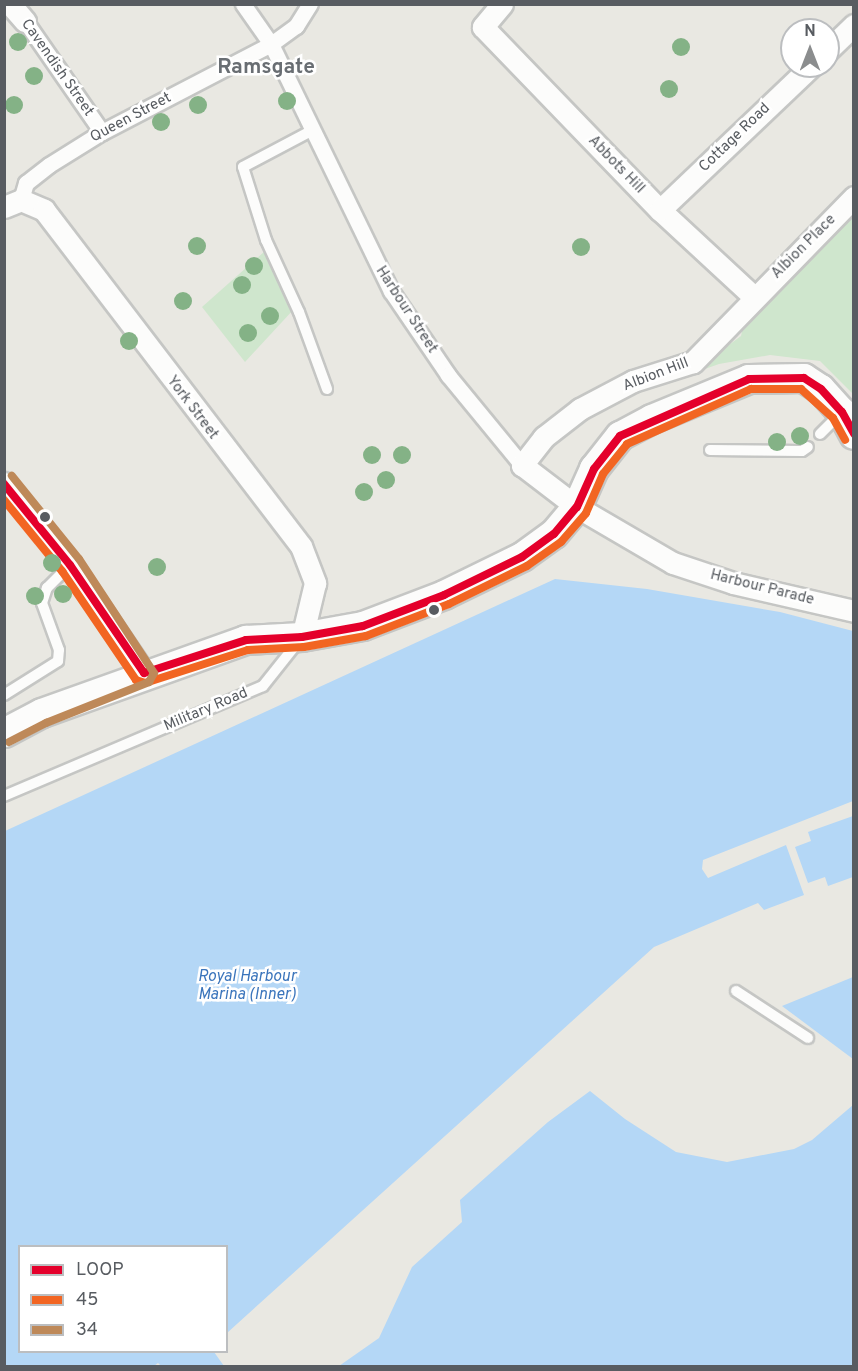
<!DOCTYPE html>
<html>
<head>
<meta charset="utf-8">
<style>
	body { margin:0 }
	#map { position:relative; width:858px; height:1371px; overflow:hidden; background:#e9e8e2; font-family:Overpass,sans-serif }
	div>[style] { position:absolute }
	[style*='--x'] { left:calc(var(--x)*1px); top:calc(var(--y)*1px); width:calc(var(--w)*1px); rotate:calc(var(--a)*1deg) }
	.green>* { inset:0; background:#cfe6cd }
	.water>* { inset:0; background:#b4d7f6 }
	.roads { filter:drop-shadow(2px 0 #c5c6c4) drop-shadow(-2px 0 #c5c6c4) drop-shadow(0 2px #c5c6c4) drop-shadow(0 -2px #c5c6c4) }
	.service>* { height:10px; margin:-5px; padding:0 5px; transform-origin:5px; border-radius:5px; background:#fcfcfb }
	.pedestrian>* { height:15px; margin:-7.5px; padding:0 7.5px; transform-origin:7.5px; border-radius:7.5px; background:#fcfcfb }
	.minor>* { height:21px; margin:-10.5px; padding:0 10.5px; transform-origin:10.5px; border-radius:10.5px; background:#fcfcfb }
	.secondary>* { height:28px; margin:-14px; padding:0 14px; transform-origin:14px; border-radius:14px; background:#fcfcfb }
	.bus-1>* { height:8px; margin:-4px; padding:0 4px; transform-origin:4px; border-radius:4px; background:#e4002b }
	.bus-2>* { height:8px; margin:-4px; padding:0 4px; transform-origin:4px; border-radius:4px; background:#f26522 }
	.bus-3>* { height:8px; margin:-4px; padding:0 4px; transform-origin:4px; border-radius:4px; background:#be8959 }
	.trees>* { width:18px; height:18px; margin:-9px; border-radius:50%; background:#84b286 }
	.dots>* { width:16px; height:16px; translate:-50% -50%; box-sizing:border-box; border:3px solid #fff; border-radius:50% }
	span { translate:-50% -50%; white-space:nowrap; text-align:center; line-height:1.15; -webkit-text-stroke:5px #fff; paint-order:stroke }
	.street-label { font-size:15px; color:#585c61 }
	.water-label { font-size:16px; color:#3b75bc; font-style:italic }
	.district-label { font-size:21px; color:#696e73; font-weight:700 }
	.frame { position:absolute; inset:0; border:6px solid #585c61; pointer-events:none }
	.legend { position:absolute; left:18px; top:1245px; width:210px; height:108px; box-sizing:border-box; background:#fff; border:2px solid #bcbec0; margin:0; padding:8px 10px; list-style:none; font-size:18px; color:#585c61 }
	.legend li { display:flex; align-items:center; gap:12px; height:30px }
	.legend b { width:30px; border:2px solid #bcbec0 }
	.north { position:absolute; left:780px; top:18px; width:60px; height:60px; box-sizing:border-box; background:#fff; border:2px solid #bcbec0; border-radius:50%; rotate:0deg; font-size:16px; font-weight:700; line-height:24px; text-align:center; color:#585c61 }
	.north::after { content:''; display:block; margin:auto; width:21px; height:27px; background:#8b8d8e; clip-path:polygon(50% 0,100% 100%,50% 72%,0 100%) }
</style>
</head>
<body>
<div id="map">
	<div class="green">
		<i style="clip-path:polygon(853px 210px,853px 394px,820px 361px,770px 355px,719px 364px,688px 375px,741px 336px,744px 322px)"></i>
		<i style="clip-path:polygon(265px 251px,294px 309px,245px 362px,202px 307px)"></i>
	</div>
	<div class="water">
		<i style="clip-path:polygon(555px 579px,647px 589px,780px 612px,853px 631px,853px 801px,703px 860px,702px 869px,708px 878px,786px 845px,804px 895px,764px 910px,758px 903px,654px 947px,227px 1333px,226px 1246px,20px 1246px,20px 1352px,214px 1352px,224px 1366px,161px 1366px,158px 1363px,154px 1366px,5px 1366px,5px 831px)"></i>
		<i style="clip-path:polygon(853px 816px,853px 877px,828px 886px,825px 877px,808px 883px,795px 847px,811px 841px,808px 832px)"></i>
		<i style="clip-path:polygon(853px 977px,853px 1059px,782px 1006px)"></i>
		<i style="clip-path:polygon(590px 1091px,625px 1119px,676px 1152px,727px 1162px,794px 1149px,812px 1140px,853px 1105px,853px 1366px,339px 1366px,379px 1338px,412px 1267px,462px 1222px,460px 1200px,548px 1122px)"></i>
	</div>
	<div class="roads">
		<div class="service">
			<i style="--x:311;--y:131;--w:77;--a:152.1"></i>
			<i style="--x:243;--y:167;--w:77;--a:72.5"></i>
			<i style="--x:266;--y:240;--w:79;--a:65.4"></i>
			<i style="--x:299;--y:312;--w:82;--a:70"></i>
			<i style="--x:820;--y:434;--w:28;--a:-45"></i>
			<i style="--x:710;--y:450;--w:92;--a:0.6"></i>
			<i style="--x:802;--y:451;--w:7;--a:-34"></i>
			<i style="--x:4;--y:695;--w:64;--a:-32.2"></i>
			<i style="--x:58;--y:661;--w:11;--a:-85"></i>
			<i style="--x:59;--y:650;--w:50;--a:-109.9"></i>
			<i style="--x:42;--y:603;--w:16;--a:-72"></i>
			<i style="--x:47;--y:588;--w:33;--a:-45"></i>
			<i style="--x:4;--y:796;--w:281;--a:-23"></i>
			<i style="--x:263;--y:686;--w:56;--a:-51.5"></i>
			<i style="--x:736;--y:991;--w:86;--a:33.1"></i>
		</div>
		<div class="pedestrian">
			<i style="--x:243;--y:4;--w:49;--a:55"></i>
			<i style="--x:271;--y:44;--w:275;--a:64.1"></i>
			<i style="--x:391;--y:291;--w:102;--a:55.8"></i>
			<i style="--x:448;--y:375;--w:117;--a:50.6"></i>
			<i style="--x:25;--y:21;--w:135;--a:55.3"></i>
			<i style="--x:21;--y:200;--w:18;--a:-74"></i>
			<i style="--x:26;--y:183;--w:29;--a:-38"></i>
			<i style="--x:49;--y:165;--w:62;--a:-31.9"></i>
			<i style="--x:102;--y:132;--w:191;--a:-27.5"></i>
			<i style="--x:271;--y:44;--w:31;--a:-36"></i>
			<i style="--x:296;--y:26;--w:26;--a:-58"></i>
		</div>
		<div class="minor">
			<i style="--x:10;--y:4;--w:23;--a:49"></i>
			<i style="--x:502;--y:4;--w:30;--a:130"></i>
			<i style="--x:483;--y:27;--w:255;--a:46"></i>
			<i style="--x:660;--y:210;--w:129;--a:42.8"></i>
			<i style="--x:828;--y:50;--w:36;--a:-44"></i>
			<i style="--x:854;--y:197;--w:231;--a:134.3"></i>
			<i style="--x:693;--y:362;--w:63;--a:162.4"></i>
			<i style="--x:633;--y:381;--w:60;--a:152.2"></i>
			<i style="--x:580;--y:409;--w:46;--a:142.1"></i>
			<i style="--x:544;--y:437;--w:36;--a:128"></i>
			<i style="--x:522;--y:465;--w:69;--a:37.4"></i>
			<i style="--x:577;--y:507;--w:111;--a:30.3"></i>
			<i style="--x:673;--y:563;--w:63;--a:18.4"></i>
			<i style="--x:733;--y:583;--w:124;--a:13"></i>
			<i style="--x:4;--y:207;--w:18;--a:-22"></i>
			<i style="--x:21;--y:200;--w:25;--a:23"></i>
			<i style="--x:44;--y:210;--w:423;--a:52.6"></i>
			<i style="--x:301;--y:546;--w:40;--a:69"></i>
			<i style="--x:315;--y:583;--w:56;--a:103.5"></i>
			<i style="--x:660;--y:210;--w:209;--a:-43.6"></i>
			<i style="--x:4;--y:483;--w:105;--a:51.2"></i>
			<i style="--x:70;--y:565;--w:131;--a:55.6"></i>
		</div>
		<div class="secondary">
			<i style="--x:4;--y:733;--w:43;--a:-27.8"></i>
			<i style="--x:42;--y:713;--w:217;--a:-19.7"></i>
			<i style="--x:246;--y:640;--w:56;--a:-3.1"></i>
			<i style="--x:302;--y:637;--w:62;--a:-10.2"></i>
			<i style="--x:363;--y:626;--w:87;--a:-20.9"></i>
			<i style="--x:444;--y:595;--w:87;--a:-26"></i>
			<i style="--x:522;--y:557;--w:39;--a:-36"></i>
			<i style="--x:554;--y:534;--w:35;--a:-50"></i>
			<i style="--x:577;--y:507;--w:42;--a:-65.9"></i>
			<i style="--x:594;--y:469;--w:42;--a:-51.8"></i>
			<i style="--x:620;--y:436;--w:36;--a:-28"></i>
			<i style="--x:652;--y:419;--w:105;--a:-22.4"></i>
			<i style="--x:749;--y:379;--w:55;--a:-1"></i>
			<i style="--x:804;--y:378;--w:20;--a:33"></i>
			<i style="--x:821;--y:389;--w:31;--a:48"></i>
			<i style="--x:842;--y:412;--w:26;--a:62"></i>
		</div>
	</div>
	<div class="bus-1">
		<i style="--x:4;--y:484;--w:104;--a:50.8"></i>
		<i style="--x:70;--y:565;--w:131;--a:55.6"></i>
		<i style="--x:144;--y:673;--w:107;--a:-17.9"></i>
		<i style="--x:246;--y:640;--w:56;--a:-3.1"></i>
		<i style="--x:302;--y:637;--w:62;--a:-10.2"></i>
		<i style="--x:363;--y:626;--w:87;--a:-20.9"></i>
		<i style="--x:444;--y:595;--w:87;--a:-26"></i>
		<i style="--x:522;--y:557;--w:39;--a:-36"></i>
		<i style="--x:554;--y:534;--w:35;--a:-50"></i>
		<i style="--x:577;--y:507;--w:42;--a:-65.9"></i>
		<i style="--x:594;--y:469;--w:42;--a:-51.8"></i>
		<i style="--x:620;--y:436;--w:141;--a:-23.8"></i>
		<i style="--x:749;--y:379;--w:55;--a:-1"></i>
		<i style="--x:804;--y:378;--w:20;--a:33"></i>
		<i style="--x:821;--y:389;--w:31;--a:48"></i>
		<i style="--x:842;--y:412;--w:25;--a:61"></i>
	</div>
	<div class="bus-2">
		<i style="--x:4;--y:500;--w:92;--a:50.8"></i>
		<i style="--x:62;--y:571;--w:132;--a:55.8"></i>
		<i style="--x:136;--y:680;--w:9;--a:18"></i>
		<i style="--x:145;--y:683;--w:108;--a:-17.8"></i>
		<i style="--x:248;--y:650;--w:56;--a:-3.1"></i>
		<i style="--x:304;--y:647;--w:63;--a:-10.1"></i>
		<i style="--x:366;--y:636;--w:89;--a:-21.1"></i>
		<i style="--x:449;--y:604;--w:87;--a:-26"></i>
		<i style="--x:527;--y:566;--w:42;--a:-35.2"></i>
		<i style="--x:561;--y:542;--w:38;--a:-49"></i>
		<i style="--x:586;--y:513;--w:43;--a:-66.4"></i>
		<i style="--x:603;--y:474;--w:38;--a:-51"></i>
		<i style="--x:627;--y:444;--w:136;--a:-23.9"></i>
		<i style="--x:751;--y:389;--w:50;--a:0"></i>
		<i style="--x:801;--y:389;--w:43;--a:42.2"></i>
		<i style="--x:833;--y:418;--w:25;--a:61"></i>
	</div>
	<div class="bus-3">
		<i style="--x:9;--y:742;--w:42;--a:-27.2"></i>
		<i style="--x:46;--y:723;--w:111;--a:-21.7"></i>
		<i style="--x:149;--y:682;--w:10;--a:-61"></i>
		<i style="--x:154;--y:673;--w:136;--a:-123.3"></i>
		<i style="--x:79;--y:559;--w:107;--a:-128.9"></i>
	</div>
	<div class="trees">
		<i style="left:18px;top:42px"></i>
		<i style="left:681px;top:47px"></i>
		<i style="left:34px;top:76px"></i>
		<i style="left:669px;top:89px"></i>
		<i style="left:287px;top:101px"></i>
		<i style="left:14px;top:105px"></i>
		<i style="left:198px;top:105px"></i>
		<i style="left:161px;top:122px"></i>
		<i style="left:197px;top:246px"></i>
		<i style="left:581px;top:247px"></i>
		<i style="left:254px;top:266px"></i>
		<i style="left:242px;top:285px"></i>
		<i style="left:183px;top:301px"></i>
		<i style="left:270px;top:316px"></i>
		<i style="left:248px;top:333px"></i>
		<i style="left:129px;top:341px"></i>
		<i style="left:800px;top:436px"></i>
		<i style="left:777px;top:442px"></i>
		<i style="left:372px;top:455px"></i>
		<i style="left:402px;top:455px"></i>
		<i style="left:386px;top:480px"></i>
		<i style="left:364px;top:492px"></i>
		<i style="left:52px;top:563px"></i>
		<i style="left:157px;top:567px"></i>
		<i style="left:63px;top:594px"></i>
		<i style="left:35px;top:596px"></i>
	</div>
	<div class="dots">
		<i style="left:45px;top:517px;background:#585c61"></i>
		<i style="left:434px;top:610px;background:#585c61"></i>
	</div>
	<div class="street-label">
		<span style="left:57px;top:68px;rotate:55deg">Cavendish Street</span>
		<span style="left:131px;top:118px;rotate:-28deg">Queen Street</span>
		<span style="left:735px;top:138px;rotate:-44deg">Cottage Road</span>
		<span style="left:616px;top:165px;rotate:46deg">Abbots Hill</span>
		<span style="left:804px;top:247px;rotate:-45deg">Albion Place</span>
		<span style="left:406px;top:310px;rotate:57deg">Harbour Street</span>
		<span style="left:656px;top:375px;rotate:-21deg">Albion Hill</span>
		<span style="left:192px;top:408px;rotate:53deg">York Street</span>
		<span style="left:762px;top:588px;rotate:14deg">Harbour Parade</span>
		<span style="left:206px;top:710px;rotate:-23deg">Military Road</span>
	</div>
	<div class="water-label">
		<span style="left:247px;top:986px">Royal Harbour<br>Marina (Inner)</span>
	</div>
	<div class="district-label">
		<span style="left:266px;top:68px">Ramsgate</span>
	</div>
	<div class="frame"></div>
	<ul class="legend">
	<li><b style="height:8px;background:#e4002b"></b>LOOP</li>
	<li><b style="height:8px;background:#f26522"></b>45</li>
	<li><b style="height:8px;background:#be8959"></b>34</li>
	</ul>
	<div class="north">N</div>
</div>
</body>
</html>
